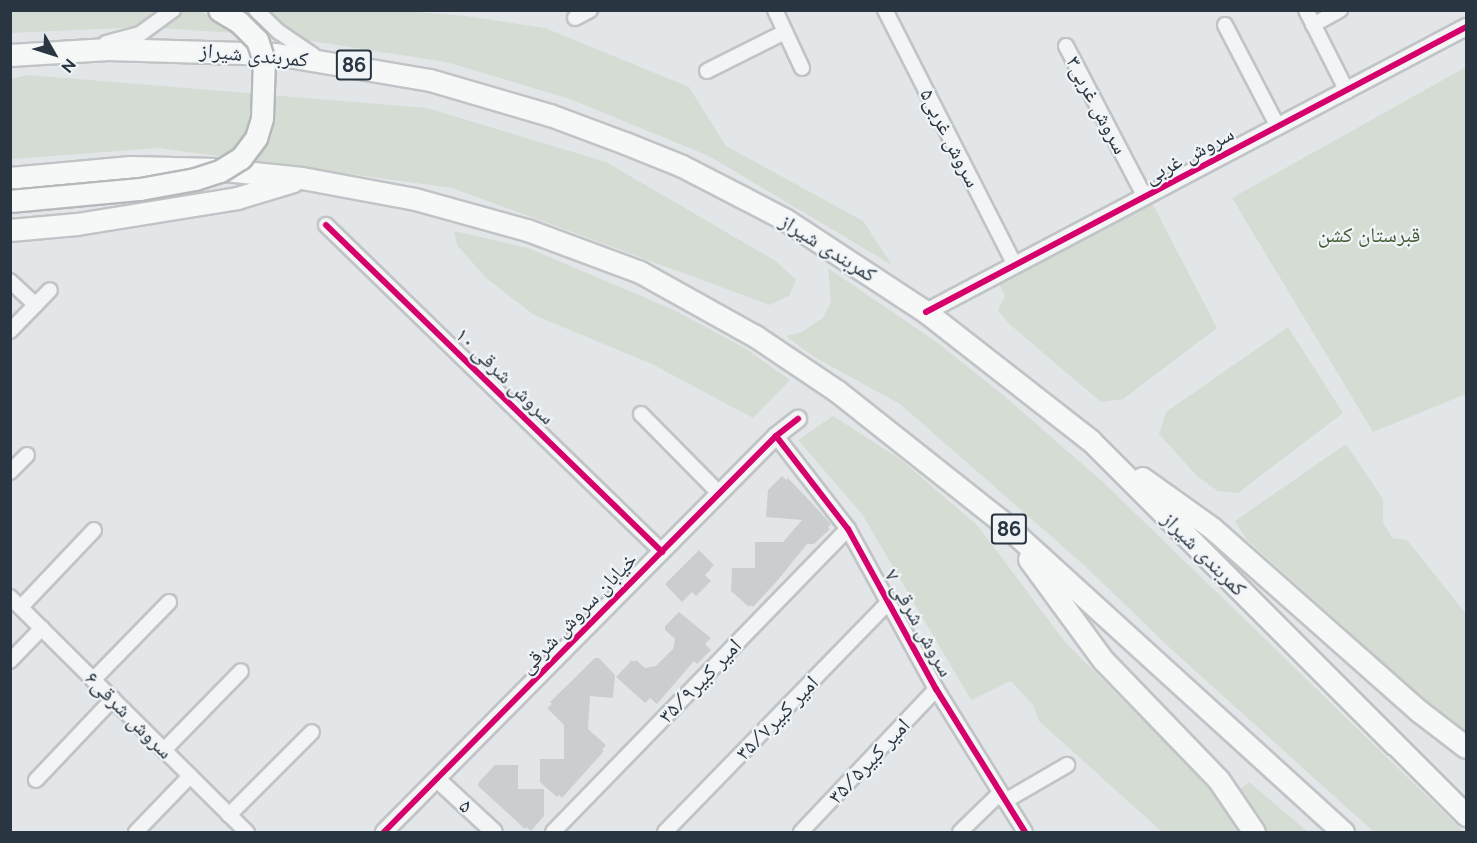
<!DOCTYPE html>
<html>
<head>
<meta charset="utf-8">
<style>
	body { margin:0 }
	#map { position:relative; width:1477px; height:843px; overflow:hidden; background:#e3e6e8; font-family:Raleway,"Noto Naskh Arabic",sans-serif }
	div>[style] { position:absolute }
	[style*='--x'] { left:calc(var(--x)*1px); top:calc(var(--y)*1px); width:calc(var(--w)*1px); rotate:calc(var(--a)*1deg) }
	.green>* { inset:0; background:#d5dcd3 }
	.building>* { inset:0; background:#cbced0 }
	.roads { filter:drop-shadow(2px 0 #c1c4c6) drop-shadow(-2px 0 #c1c4c6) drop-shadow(0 2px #c1c4c6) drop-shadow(0 -2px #c1c4c6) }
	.minor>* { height:14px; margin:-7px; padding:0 7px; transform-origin:7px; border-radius:7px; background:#f2f4f5 }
	.tertiary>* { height:16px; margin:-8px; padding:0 8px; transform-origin:8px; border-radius:8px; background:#f2f4f5 }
	.trunk>* { height:21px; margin:-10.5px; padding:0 10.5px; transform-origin:10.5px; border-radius:10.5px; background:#f6f7f7 }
	.bridges { filter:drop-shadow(2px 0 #b5b9bc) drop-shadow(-2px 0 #b5b9bc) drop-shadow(0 2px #b5b9bc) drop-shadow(0 -2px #b5b9bc) }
	.trunk-bridge>* { height:21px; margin:-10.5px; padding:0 10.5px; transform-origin:10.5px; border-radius:10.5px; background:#f6f7f7 }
	.cycleway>* { height:6px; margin:-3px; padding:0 3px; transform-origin:3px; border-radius:3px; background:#d6006c }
	span { translate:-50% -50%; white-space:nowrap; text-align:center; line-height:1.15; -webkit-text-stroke:4.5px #f1f4f7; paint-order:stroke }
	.shield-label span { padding:2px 4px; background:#f1f4f7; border:2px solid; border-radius:4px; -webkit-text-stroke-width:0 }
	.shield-label { font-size:20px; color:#293641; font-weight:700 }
	.street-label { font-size:21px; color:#293641 }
	.park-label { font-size:21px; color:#455d36 }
	.frame { position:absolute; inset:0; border:12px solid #293641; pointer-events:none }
	.north { position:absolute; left:24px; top:24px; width:60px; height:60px; -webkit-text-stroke:4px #f1f4f7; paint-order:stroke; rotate:129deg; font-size:16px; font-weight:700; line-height:24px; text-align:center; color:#293641 }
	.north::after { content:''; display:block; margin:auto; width:21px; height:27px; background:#293641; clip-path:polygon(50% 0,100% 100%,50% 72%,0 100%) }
</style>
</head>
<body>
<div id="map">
	<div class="green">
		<i style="clip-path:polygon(11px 10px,201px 11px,220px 22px,245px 11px,392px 10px,466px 16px,545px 28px,689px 87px,726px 146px,863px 221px,892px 265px,709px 156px,570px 99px,446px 62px,279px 36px,144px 27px,11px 33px)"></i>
		<i style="clip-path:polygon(1466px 67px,1466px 394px,1373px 432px,1232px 198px)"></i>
		<i style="clip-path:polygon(28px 75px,427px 108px,606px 162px,774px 260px,796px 279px,789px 296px,770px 305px,452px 188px,159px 148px,11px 159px,11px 79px)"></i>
		<i style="clip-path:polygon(1152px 203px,1217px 328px,1123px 399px,1101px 402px,1008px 323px,998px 310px,1005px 296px,999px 284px)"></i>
		<i style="clip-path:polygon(454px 231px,528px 248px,674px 310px,743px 347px,790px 380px,753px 418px,652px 364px,534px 315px,486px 278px,457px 245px)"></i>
		<i style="clip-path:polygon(828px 268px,935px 341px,1002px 394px,1104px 483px,1464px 832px,1374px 832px,1171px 649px,1084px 565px,900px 404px,814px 357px,786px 336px,802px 332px,823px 318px,831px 301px)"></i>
		<i style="clip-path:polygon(1288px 327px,1343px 413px,1238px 493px,1218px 491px,1198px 477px,1159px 434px,1166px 412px)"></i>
		<i style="clip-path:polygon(833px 416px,900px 459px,978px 526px,1065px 642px,1207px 785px,1240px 832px,1162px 832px,1039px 721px,1033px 705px,1011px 681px,971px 700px,862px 514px,798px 440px)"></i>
		<i style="clip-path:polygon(1346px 444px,1383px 499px,1383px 522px,1392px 538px,1407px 540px,1466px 614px,1466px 733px,1451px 723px,1247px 540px,1235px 521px)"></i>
		<i style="clip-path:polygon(1249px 782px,1308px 832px,1257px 832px,1235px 794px)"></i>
	</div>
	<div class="building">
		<i style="clip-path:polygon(782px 476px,786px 480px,788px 478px,807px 498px,831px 524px,828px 527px,830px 529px,814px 544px,807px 544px,777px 581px,753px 607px,750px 605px,749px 607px,731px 591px,732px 568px,755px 568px,755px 542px,783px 542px,802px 520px,766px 517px,768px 490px)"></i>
		<i style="clip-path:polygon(699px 550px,714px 565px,705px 575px,711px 581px,696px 596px,692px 592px,682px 602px,665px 584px)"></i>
		<i style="clip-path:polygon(679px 612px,711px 638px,705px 644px,711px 650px,697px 664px,694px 661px,657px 704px,650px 698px,645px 703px,616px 677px,632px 660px,634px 662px,636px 660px,645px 668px,656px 666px,673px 649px,675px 639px,665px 630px,665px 626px)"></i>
		<i style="clip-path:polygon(595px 658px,599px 658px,615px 675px,613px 698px,590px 696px,588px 729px,606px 745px,602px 750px,604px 751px,562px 798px,559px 795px,557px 797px,540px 782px,540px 759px,564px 759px,564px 725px,547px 708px,552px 704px,550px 702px)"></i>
		<i style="clip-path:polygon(495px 765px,518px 765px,518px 789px,544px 789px,544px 816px,531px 831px,526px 827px,525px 829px,478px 786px,479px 782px)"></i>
	</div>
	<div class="roads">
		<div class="minor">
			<i style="--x:256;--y:10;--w:32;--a:44"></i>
			<i style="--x:279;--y:32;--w:41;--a:34.1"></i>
			<i style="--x:775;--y:10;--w:64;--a:65"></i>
			<i style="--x:885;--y:10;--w:286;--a:63"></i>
			<i style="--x:1306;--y:10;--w:91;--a:63.2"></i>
			<i style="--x:575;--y:18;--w:17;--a:-28"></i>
			<i style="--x:1225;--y:25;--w:115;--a:62.5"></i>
			<i style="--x:1313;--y:25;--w:31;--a:-29"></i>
			<i style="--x:106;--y:43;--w:35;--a:-15"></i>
			<i style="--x:140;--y:34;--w:41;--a:-36"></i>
			<i style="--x:1066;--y:46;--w:170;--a:62.4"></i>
			<i style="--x:707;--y:71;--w:87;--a:-26.6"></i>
			<i style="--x:326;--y:225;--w:469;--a:44.2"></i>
			<i style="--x:10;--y:281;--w:35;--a:43"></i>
			<i style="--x:10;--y:331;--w:57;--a:-45.7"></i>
			<i style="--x:641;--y:414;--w:111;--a:45.4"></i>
			<i style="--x:776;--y:436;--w:118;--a:52.3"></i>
			<i style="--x:848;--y:529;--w:183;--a:61.2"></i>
			<i style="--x:936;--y:689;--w:168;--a:58.1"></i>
			<i style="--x:10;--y:472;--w:24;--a:-45"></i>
			<i style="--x:10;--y:597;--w:334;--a:44.8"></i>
			<i style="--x:21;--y:607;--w:106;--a:-46.5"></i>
			<i style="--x:10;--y:661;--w:46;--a:-45.9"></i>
			<i style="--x:93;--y:680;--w:109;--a:-45.7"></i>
			<i style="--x:164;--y:750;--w:110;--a:-45.7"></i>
			<i style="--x:36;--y:780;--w:112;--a:-46.5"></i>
			<i style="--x:1005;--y:801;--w:72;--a:-30.1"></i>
			<i style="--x:229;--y:815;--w:117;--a:-45"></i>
			<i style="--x:136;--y:832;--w:78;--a:-46"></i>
			<i style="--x:553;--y:832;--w:423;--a:-45.8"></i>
			<i style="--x:665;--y:832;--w:320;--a:-45.8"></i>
			<i style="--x:801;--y:832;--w:197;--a:-46.6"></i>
			<i style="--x:960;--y:832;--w:56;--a:-44.3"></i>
		</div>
		<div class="tertiary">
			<i style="--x:926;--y:312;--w:611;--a:-27.82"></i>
			<i style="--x:438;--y:780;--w:76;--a:42.9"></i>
			<i style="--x:384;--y:832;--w:557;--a:-45.29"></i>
			<i style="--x:776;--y:436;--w:28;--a:-38"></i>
		</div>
		<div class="trunk">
			<i style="--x:10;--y:55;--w:98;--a:-3.5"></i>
			<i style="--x:108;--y:49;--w:168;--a:1.7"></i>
			<i style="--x:276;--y:54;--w:156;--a:9.6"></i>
			<i style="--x:430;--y:80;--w:125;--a:16.3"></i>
			<i style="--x:550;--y:115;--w:80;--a:20.5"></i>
			<i style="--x:625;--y:143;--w:61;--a:22"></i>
			<i style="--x:682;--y:166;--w:70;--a:27.3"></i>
			<i style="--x:744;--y:198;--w:47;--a:27.6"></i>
			<i style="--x:786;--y:220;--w:168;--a:33.3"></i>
			<i style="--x:926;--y:312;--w:209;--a:38"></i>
			<i style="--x:1091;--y:441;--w:530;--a:44.92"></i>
			<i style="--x:10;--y:178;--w:121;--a:-5.2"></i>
			<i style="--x:131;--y:167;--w:84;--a:1.4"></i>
			<i style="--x:215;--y:169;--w:87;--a:5.9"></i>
			<i style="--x:302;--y:178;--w:115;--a:10.5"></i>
			<i style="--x:415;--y:199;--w:116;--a:15.5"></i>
			<i style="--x:527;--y:230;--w:121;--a:20.4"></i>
			<i style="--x:640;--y:272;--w:132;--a:29.1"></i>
			<i style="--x:755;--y:336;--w:99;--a:33.9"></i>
			<i style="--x:837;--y:391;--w:208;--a:38.4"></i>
			<i style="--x:1000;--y:520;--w:464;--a:42.3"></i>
			<i style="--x:10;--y:230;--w:67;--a:-5.1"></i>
			<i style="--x:77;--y:224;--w:162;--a:-9.2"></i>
			<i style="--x:237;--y:198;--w:59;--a:-16.9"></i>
			<i style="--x:1142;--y:478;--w:86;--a:35.5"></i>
			<i style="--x:1212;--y:528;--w:276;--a:41.5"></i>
			<i style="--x:1419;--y:711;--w:59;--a:37.5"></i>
			<i style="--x:1029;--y:559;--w:125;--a:53.8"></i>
			<i style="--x:1103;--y:660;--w:165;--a:46"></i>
			<i style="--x:1218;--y:779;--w:64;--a:55.8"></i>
		</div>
	</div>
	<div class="bridges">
		<div class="trunk-bridge">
			<i style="--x:10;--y:201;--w:131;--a:-5.3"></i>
			<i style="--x:140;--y:189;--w:56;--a:-10.3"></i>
			<i style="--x:195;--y:179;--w:26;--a:-18"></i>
			<i style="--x:220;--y:171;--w:25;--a:-32"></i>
			<i style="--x:241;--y:158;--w:25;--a:-53"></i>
			<i style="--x:256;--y:138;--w:21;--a:-73"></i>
			<i style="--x:262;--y:118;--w:57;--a:-88"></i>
			<i style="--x:264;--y:61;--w:22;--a:-108"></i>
			<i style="--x:257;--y:40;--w:25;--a:-135"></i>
			<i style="--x:239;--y:22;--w:23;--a:-149"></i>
		</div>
	</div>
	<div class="cycleway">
		<i style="--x:326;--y:225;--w:469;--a:44.2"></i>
		<i style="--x:926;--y:312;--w:611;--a:-27.82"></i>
		<i style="--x:776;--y:436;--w:118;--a:52.3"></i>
		<i style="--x:848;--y:529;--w:183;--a:61.2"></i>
		<i style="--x:936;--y:689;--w:168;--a:58.1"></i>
		<i style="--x:384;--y:832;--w:557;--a:-45.29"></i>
		<i style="--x:776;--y:436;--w:28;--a:-38"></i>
	</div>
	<div class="shield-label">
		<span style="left:354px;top:65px">86</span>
		<span style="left:1009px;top:529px">86</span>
	</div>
	<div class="street-label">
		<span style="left:254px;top:55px;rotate:5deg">کمربندی شیراز</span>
		<span style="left:1097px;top:105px;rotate:62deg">سروش غربی۳</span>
		<span style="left:950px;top:138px;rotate:63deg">سروش غربی۵</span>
		<span style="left:1189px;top:155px;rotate:-28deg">سروش غربی</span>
		<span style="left:828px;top:248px;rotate:32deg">کمربندی شیراز</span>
		<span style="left:505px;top:376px;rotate:44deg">سروش شرقی ۱۰</span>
		<span style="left:1204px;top:554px;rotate:45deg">کمربندی شیراز</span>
		<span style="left:578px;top:613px;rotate:-46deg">خیابان سروش شرقی</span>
		<span style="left:919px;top:623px;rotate:61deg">سروش شرقی ۷</span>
		<span style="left:700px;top:681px;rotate:-46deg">امیر کبیر۳۵/۹</span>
		<span style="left:129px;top:715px;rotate:45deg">سروش شرقی۶</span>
		<span style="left:777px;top:718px;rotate:-46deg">امیر کبیر۳۵/۷</span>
		<span style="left:869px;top:761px;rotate:-47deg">امیر کبیر۳۵/۵</span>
		<span style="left:466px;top:806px;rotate:43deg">۵</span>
	</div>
	<div class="park-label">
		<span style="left:1369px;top:235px">قبرستان کشن</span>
	</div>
	<div class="frame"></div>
	<div class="north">N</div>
</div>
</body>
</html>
